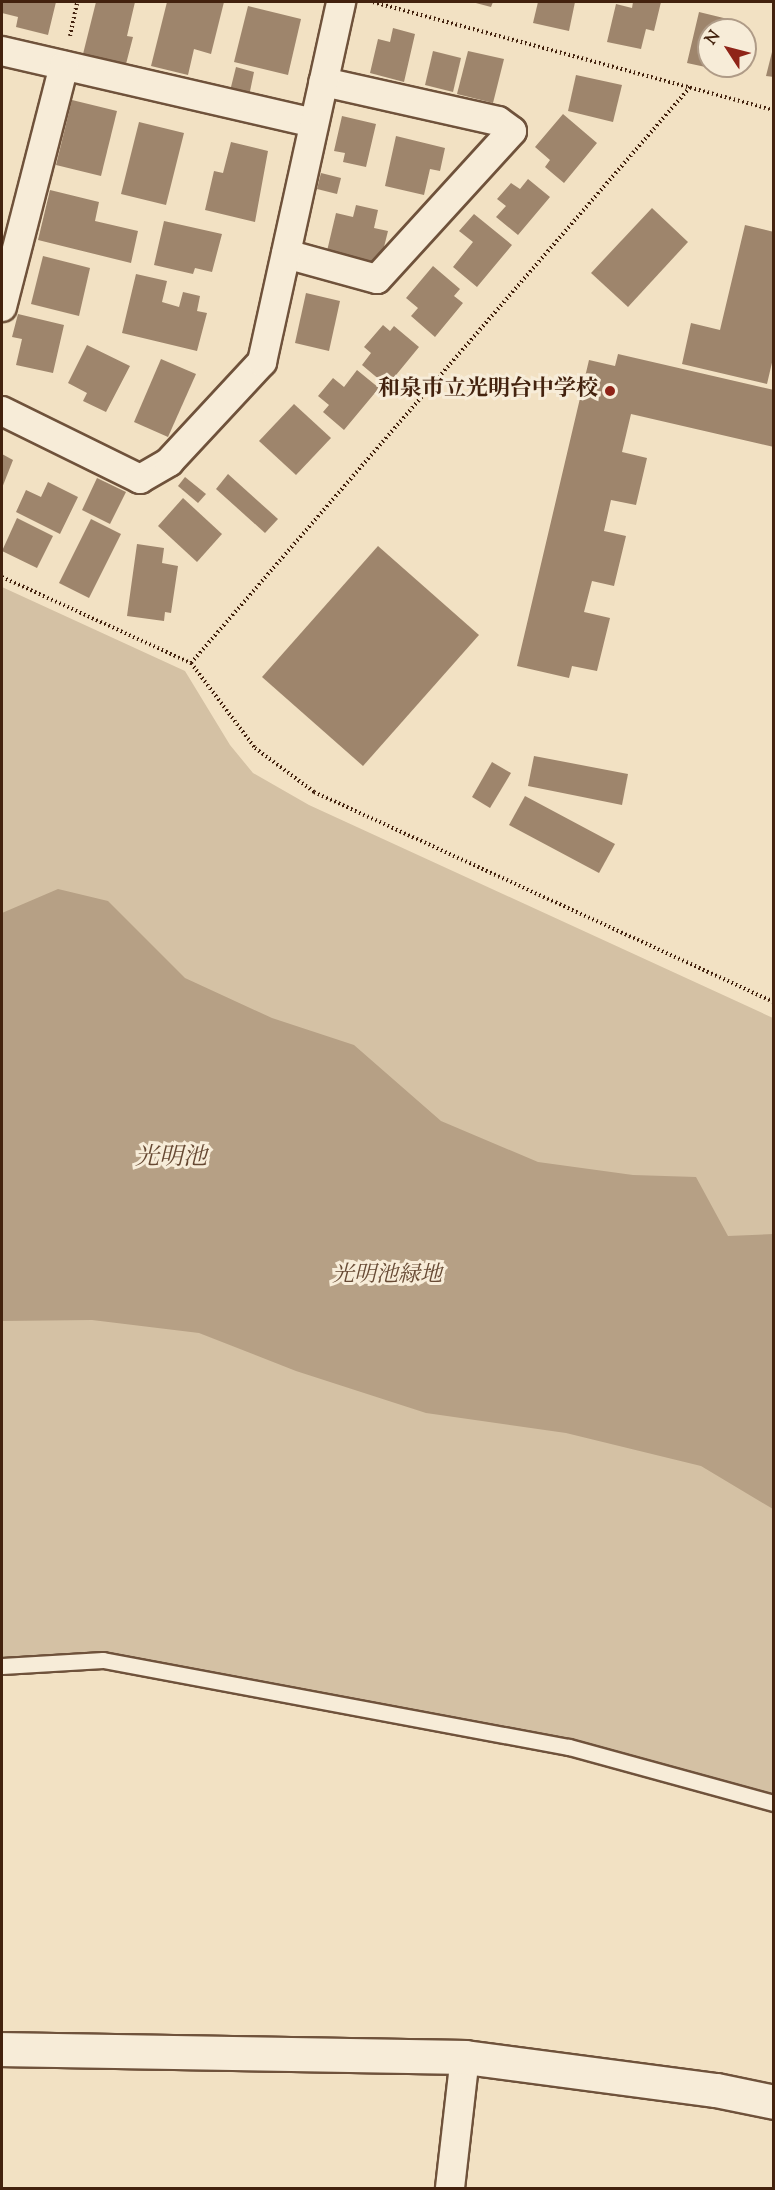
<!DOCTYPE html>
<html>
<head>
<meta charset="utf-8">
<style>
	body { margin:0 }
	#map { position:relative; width:775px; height:2190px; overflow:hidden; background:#f2e1c3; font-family:"Sorts Mill Goudy","Noto Serif JP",serif }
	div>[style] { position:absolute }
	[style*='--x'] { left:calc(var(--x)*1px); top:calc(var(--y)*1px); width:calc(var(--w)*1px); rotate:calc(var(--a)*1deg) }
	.green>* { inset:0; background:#d4c1a4 }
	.water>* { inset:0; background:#b6a085 }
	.building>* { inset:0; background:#9e856c }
	.path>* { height:4px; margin-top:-2px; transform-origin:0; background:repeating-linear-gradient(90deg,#43220e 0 1.5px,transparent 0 4.5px) }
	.roads { filter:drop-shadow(2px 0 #6f523b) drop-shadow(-2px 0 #6f523b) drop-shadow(0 2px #6f523b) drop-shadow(0 -2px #6f523b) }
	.service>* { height:15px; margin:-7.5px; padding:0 7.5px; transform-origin:7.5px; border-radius:7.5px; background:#f7ecd8 }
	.minor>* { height:28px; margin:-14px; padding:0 14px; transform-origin:14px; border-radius:14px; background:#f7ecd8 }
	.tertiary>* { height:33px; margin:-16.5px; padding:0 16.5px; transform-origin:16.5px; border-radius:16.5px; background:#f7ecd8 }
	.dots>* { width:16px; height:16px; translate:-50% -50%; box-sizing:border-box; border:3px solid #f7ecd8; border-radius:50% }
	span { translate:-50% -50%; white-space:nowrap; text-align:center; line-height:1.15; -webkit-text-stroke:6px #f7ecd8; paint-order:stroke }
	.poi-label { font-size:22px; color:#43220e; font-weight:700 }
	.right { translate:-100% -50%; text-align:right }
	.park-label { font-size:22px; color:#674a34; font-style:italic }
	.water-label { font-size:24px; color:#664832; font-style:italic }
	.frame { position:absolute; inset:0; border:3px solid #43220e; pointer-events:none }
	.north { position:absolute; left:697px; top:18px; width:60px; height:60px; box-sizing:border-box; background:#f7ecd8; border:2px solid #af9b87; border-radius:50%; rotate:306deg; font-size:16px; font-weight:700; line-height:24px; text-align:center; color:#43220e }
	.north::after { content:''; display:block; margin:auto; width:21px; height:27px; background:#8f2418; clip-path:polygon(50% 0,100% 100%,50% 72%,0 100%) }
</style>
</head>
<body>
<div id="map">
	<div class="green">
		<i style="clip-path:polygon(2px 587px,185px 671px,230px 745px,253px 773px,309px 805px,773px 1018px,773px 1803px,568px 1747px,103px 1660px,2px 1666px)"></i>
	</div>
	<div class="water">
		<i style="clip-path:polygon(58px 889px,108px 901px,185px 978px,272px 1018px,354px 1045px,441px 1121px,538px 1162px,633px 1175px,696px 1177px,728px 1236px,773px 1234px,773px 1509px,701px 1466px,566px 1433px,426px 1413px,296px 1371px,199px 1333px,92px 1320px,2px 1321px,2px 913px)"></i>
	</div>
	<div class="building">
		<i style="clip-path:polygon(2px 2px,56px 2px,48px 35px,16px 27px,18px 17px,2px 13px)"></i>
		<i style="clip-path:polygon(96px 2px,135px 2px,127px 36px,133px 37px,126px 64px,83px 54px)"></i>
		<i style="clip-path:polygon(167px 2px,224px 2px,211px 54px,194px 49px,188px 75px,151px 66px)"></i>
		<i style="clip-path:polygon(472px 2px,493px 2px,491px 7px)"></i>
		<i style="clip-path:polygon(538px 2px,575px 2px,569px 31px,533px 23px)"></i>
		<i style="clip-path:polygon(633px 2px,661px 2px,654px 31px,646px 29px,641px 49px,607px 42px,616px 4px,632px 8px)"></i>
		<i style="clip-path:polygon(248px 6px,301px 19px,288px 75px,234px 62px)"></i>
		<i style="clip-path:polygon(699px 12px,736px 21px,734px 30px,709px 30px,709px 66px,725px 66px,724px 71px,687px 63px)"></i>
		<i style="clip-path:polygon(393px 28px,415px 34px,404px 82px,370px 73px,378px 39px,390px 42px)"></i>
		<i style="clip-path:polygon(773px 48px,774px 48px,774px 77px,766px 76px)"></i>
		<i style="clip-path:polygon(433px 51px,461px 58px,453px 92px,425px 85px)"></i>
		<i style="clip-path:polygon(468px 51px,504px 59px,493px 103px,457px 94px)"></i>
		<i style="clip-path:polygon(236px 67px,254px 72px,249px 96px,230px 91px)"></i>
		<i style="clip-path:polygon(576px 75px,622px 85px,613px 122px,568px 111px)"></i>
		<i style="clip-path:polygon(72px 100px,117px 111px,101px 176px,56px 165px)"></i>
		<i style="clip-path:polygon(563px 114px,597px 143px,564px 183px,545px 167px,550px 160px,535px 147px)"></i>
		<i style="clip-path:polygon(342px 116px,376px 124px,366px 167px,343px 162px,345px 153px,334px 151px)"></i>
		<i style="clip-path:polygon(139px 122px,184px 133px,166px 205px,121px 194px)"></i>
		<i style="clip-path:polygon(396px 136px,445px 148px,440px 171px,430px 169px,424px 195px,385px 186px)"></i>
		<i style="clip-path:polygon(231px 142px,268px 151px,255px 222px,205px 210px,214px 171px,223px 173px)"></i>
		<i style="clip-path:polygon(321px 173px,341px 178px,337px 194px,317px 189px)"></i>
		<i style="clip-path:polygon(528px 179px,550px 197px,518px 235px,496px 217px,506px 206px,497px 199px,511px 183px,520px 189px)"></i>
		<i style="clip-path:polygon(50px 190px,99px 202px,95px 221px,138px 231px,131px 263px,38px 240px)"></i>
		<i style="clip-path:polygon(356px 205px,378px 210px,374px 228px,388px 231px,380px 263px,327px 251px,336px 213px,353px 217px)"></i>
		<i style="clip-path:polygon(652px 208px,688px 242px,628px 307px,591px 273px)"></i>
		<i style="clip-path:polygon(474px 214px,512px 245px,477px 287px,453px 267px,473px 242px,459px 231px)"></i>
		<i style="clip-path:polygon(164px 221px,222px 234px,212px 272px,195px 268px,193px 274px,154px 265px)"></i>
		<i style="clip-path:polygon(745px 225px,774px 232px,774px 354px,767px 384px,682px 364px,691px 323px,720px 330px)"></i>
		<i style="clip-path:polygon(43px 256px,90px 268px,79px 316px,31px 304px)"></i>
		<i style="clip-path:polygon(433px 266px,460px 289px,454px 296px,463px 303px,435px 337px,411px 316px,418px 308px,406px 298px)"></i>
		<i style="clip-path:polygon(136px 274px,167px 281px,162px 302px,179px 307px,183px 292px,200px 296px,197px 311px,207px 313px,197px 351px,122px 333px)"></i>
		<i style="clip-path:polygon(306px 293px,340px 301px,329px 351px,295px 343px)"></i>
		<i style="clip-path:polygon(18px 314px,64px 325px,53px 373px,16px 365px,22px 339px,12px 337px)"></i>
		<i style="clip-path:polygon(383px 325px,390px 331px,394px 326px,419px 347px,387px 386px,362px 365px,371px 353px,364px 347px)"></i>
		<i style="clip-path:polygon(87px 345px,130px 366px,106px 412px,83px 401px,87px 393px,68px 383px)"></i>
		<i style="clip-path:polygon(618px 354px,774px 390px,774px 447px,631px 414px,622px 452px,647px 458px,636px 505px,611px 500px,604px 531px,626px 536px,614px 586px,592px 581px,584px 612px,610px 618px,597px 671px,572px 666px,569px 678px,517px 666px,589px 360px,615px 366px)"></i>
		<i style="clip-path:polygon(161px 359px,196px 374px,168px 437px,134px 422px)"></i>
		<i style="clip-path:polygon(357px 370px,379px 388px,344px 430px,323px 412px,329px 405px,318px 396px,333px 378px,344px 387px)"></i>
		<i style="clip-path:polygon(294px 404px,331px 438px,296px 475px,259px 441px)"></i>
		<i style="clip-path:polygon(2px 454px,13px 460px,2px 488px)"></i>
		<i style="clip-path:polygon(228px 474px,278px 519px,265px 533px,216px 489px)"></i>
		<i style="clip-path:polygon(185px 477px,206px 494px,198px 503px,178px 486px)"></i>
		<i style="clip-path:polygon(97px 478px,126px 492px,110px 524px,82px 510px)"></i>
		<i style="clip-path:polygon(48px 482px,78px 497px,60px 534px,16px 512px,26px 490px,41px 497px)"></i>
		<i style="clip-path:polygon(183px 498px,222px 534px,197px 562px,158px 526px)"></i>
		<i style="clip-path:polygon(17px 518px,53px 536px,37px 568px,2px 551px)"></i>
		<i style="clip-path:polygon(91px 519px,121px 534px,89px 598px,59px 583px)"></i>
		<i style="clip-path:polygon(137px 544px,164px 548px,162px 563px,178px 566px,171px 613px,165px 612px,164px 621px,127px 616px)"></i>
		<i style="clip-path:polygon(378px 546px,479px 635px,363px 766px,262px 677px)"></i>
		<i style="clip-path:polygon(534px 756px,628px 774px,622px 805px,528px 786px)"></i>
		<i style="clip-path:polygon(492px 762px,511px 773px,490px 808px,472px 797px)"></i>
		<i style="clip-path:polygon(525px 796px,615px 844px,599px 873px,509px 825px)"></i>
	</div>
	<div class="path">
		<i style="--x:373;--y:2;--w:415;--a:15.1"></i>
		<i style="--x:70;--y:36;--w:35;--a:-78"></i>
		<i style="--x:2;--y:577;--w:208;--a:24.5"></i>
		<i style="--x:191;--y:663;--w:106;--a:53"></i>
		<i style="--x:255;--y:748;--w:74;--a:36.7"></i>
		<i style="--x:314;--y:792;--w:506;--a:24.54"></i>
		<i style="--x:191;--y:663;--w:763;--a:-49.09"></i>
	</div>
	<div class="roads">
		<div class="service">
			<i style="--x:2;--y:1666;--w:101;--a:-3.4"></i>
			<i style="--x:103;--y:1660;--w:474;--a:10.6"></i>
			<i style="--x:569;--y:1747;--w:213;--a:15.3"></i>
		</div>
		<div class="minor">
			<i style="--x:2;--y:51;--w:319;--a:13"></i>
			<i style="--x:286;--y:254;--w:94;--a:15.4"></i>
			<i style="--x:377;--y:279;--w:200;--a:-47.6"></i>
			<i style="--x:512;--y:131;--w:17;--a:-144"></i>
			<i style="--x:498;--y:121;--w:179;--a:-167.4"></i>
			<i style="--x:2;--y:307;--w:249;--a:-75.6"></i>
			<i style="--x:2;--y:411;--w:154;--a:26.2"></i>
			<i style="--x:140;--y:479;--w:34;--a:-30"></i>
			<i style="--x:169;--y:462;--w:137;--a:-47.1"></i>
			<i style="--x:262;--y:362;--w:369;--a:-77.6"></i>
			<i style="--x:450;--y:2188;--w:132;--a:-83.5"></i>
		</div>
		<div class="tertiary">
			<i style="--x:2;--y:2049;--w:463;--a:1"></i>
			<i style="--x:465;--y:2057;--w:253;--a:7.5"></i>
			<i style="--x:716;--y:2090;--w:59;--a:11.7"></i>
		</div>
	</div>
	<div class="dots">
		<i style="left:610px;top:391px;background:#8f2418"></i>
	</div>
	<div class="poi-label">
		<span class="right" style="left:598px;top:391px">和泉市立光明台中学校</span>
	</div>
	<div class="park-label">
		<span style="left:387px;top:1277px">光明池緑地</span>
	</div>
	<div class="water-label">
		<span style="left:171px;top:1159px">光明池</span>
	</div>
	<div class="frame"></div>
	<div class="north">N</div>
</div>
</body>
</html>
